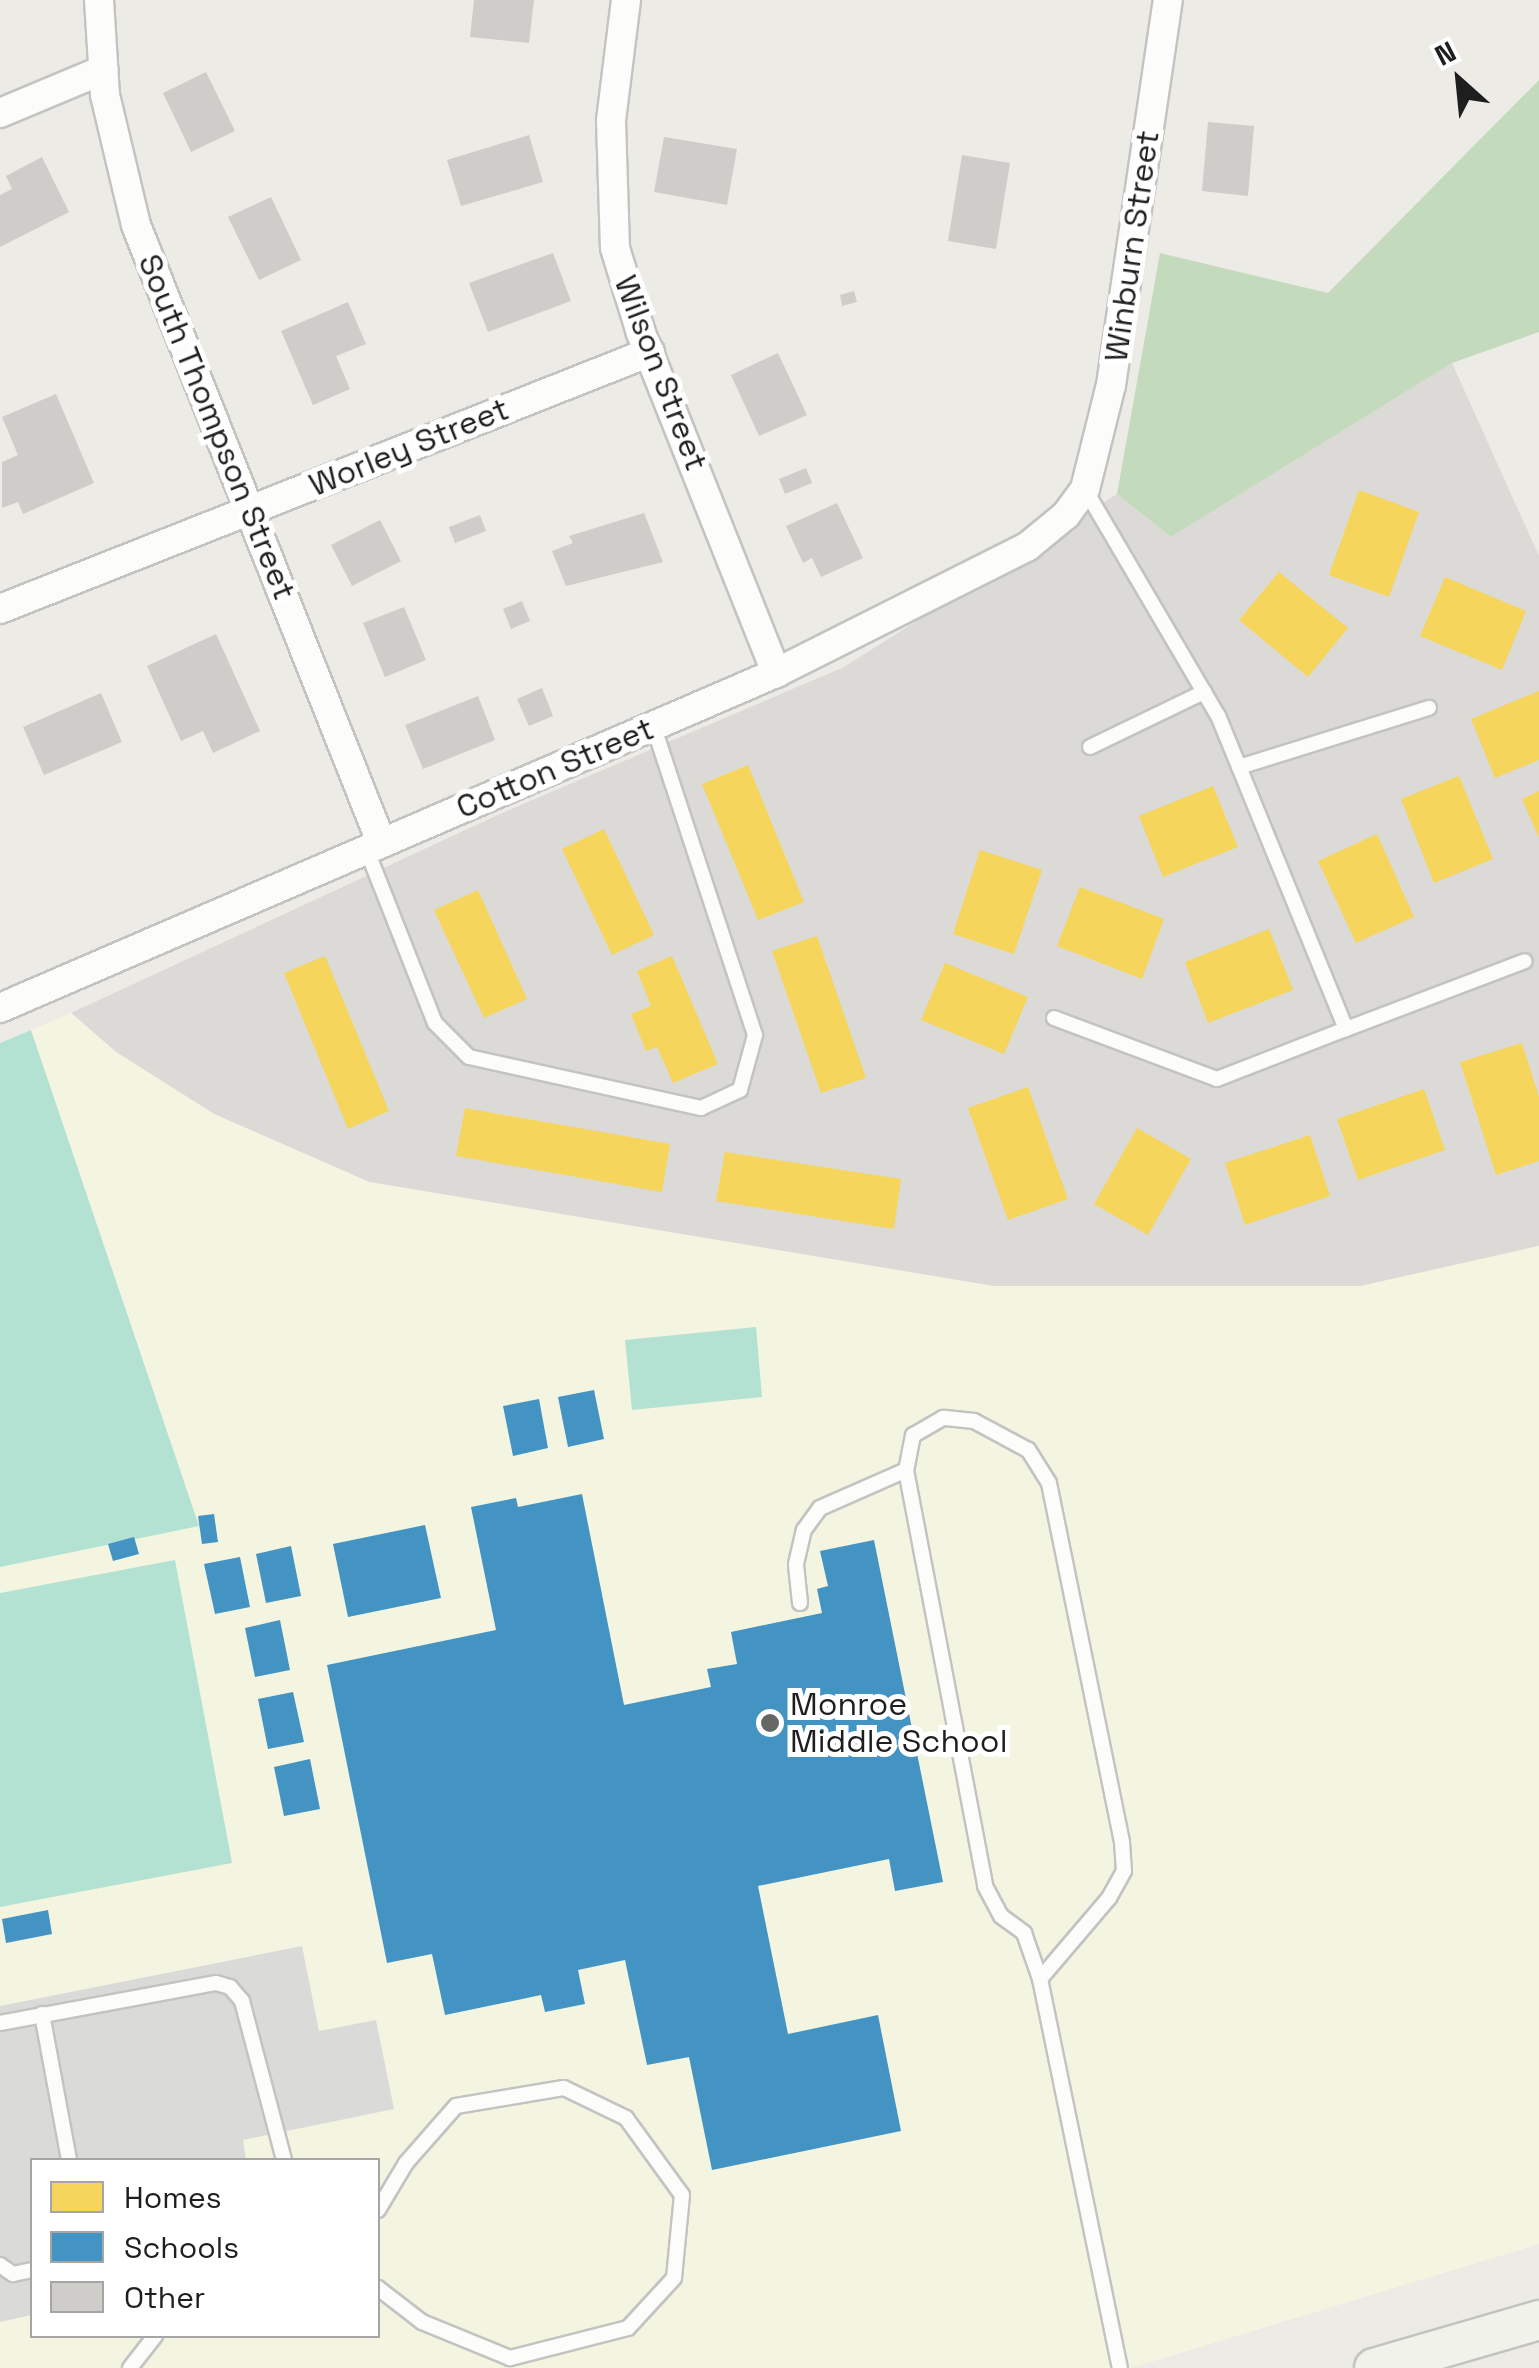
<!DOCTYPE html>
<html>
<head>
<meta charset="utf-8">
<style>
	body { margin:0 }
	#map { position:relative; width:1539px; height:2368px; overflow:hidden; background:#ecebe6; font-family:"Space Grotesk",sans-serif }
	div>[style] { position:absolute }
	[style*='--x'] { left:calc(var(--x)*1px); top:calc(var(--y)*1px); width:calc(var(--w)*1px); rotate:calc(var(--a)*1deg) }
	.residential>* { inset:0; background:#dbdad7 }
	.education>* { inset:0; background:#f4f5e1 }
	.religious>* { inset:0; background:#dadad8 }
	.forest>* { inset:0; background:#c4dabc }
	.pitch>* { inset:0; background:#b3e2d2 }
	.homes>* { inset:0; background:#f6d55c }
	.schools>* { inset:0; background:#4393c3 }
	.building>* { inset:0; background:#cecdc9 }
	.roads { filter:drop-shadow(2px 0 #c3c3c1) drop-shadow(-2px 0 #c3c3c1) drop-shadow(0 2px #c3c3c1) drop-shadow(0 -2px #c3c3c1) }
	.lane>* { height:14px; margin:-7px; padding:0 7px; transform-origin:7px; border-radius:7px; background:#fcfcfb }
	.street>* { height:28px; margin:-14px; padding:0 14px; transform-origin:14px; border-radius:14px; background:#fcfcfb }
	.secondary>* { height:38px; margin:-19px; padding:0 19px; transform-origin:19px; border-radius:19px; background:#f1f3ea }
	.dots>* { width:28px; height:28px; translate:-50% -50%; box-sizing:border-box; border:5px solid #fff; border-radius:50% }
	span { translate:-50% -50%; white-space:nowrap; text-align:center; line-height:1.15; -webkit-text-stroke:10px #fff; paint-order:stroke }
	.street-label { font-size:32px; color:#1e1e1e }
	.poi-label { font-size:32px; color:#1e1e1e }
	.left { translate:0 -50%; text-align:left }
	.legend { position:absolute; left:30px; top:2158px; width:350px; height:180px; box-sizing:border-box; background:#fff; border:2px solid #a5a5a5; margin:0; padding:12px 18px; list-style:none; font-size:30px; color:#1e1e1e }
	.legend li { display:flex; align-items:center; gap:20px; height:50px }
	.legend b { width:50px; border:2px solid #a5a5a5 }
	.north { position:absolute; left:1409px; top:30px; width:100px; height:100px; -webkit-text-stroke:8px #fff; paint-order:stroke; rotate:333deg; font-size:28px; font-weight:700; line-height:40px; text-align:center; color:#1e1e1e }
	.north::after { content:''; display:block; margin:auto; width:35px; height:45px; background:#1e1e1e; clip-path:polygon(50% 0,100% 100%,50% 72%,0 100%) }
</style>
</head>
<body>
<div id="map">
	<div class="residential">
		<i style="clip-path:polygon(1452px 363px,1539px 556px,1539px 1246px,1361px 1286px,993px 1286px,369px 1182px,214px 1114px,116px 1052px,71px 1013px,500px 814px,844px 667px,1117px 494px,1171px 537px)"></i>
	</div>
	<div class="education">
		<i style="clip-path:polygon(evenodd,71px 1013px,116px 1052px,214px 1114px,369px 1182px,993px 1286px,1361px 1286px,1539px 1246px,1539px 2244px,1131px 2368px,0 2368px,0 1043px,71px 1013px,32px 2160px,378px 2160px,378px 2336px,32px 2336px,32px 2160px)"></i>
	</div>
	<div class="religious">
		<i style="clip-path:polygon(302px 1946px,319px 2031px,376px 2020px,394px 2109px,243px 2140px,246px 2160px,32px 2160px,32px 2315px,0 2322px,0 2006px)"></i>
	</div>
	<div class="forest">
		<i style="clip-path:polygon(1539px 80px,1539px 332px,1452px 363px,1171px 537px,1117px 494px,1160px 253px,1328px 293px)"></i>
	</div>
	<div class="pitch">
		<i style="clip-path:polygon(31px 1030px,199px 1526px,0 1567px,0 1043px)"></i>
		<i style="clip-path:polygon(756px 1327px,762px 1397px,632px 1410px,625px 1340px)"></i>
		<i style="clip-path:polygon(175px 1560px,232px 1863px,0 1907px,0 1593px)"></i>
	</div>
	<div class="homes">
		<i style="clip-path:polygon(1359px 490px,1419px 512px,1389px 597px,1329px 575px)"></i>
		<i style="clip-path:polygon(1279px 572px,1348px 628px,1308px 677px,1239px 620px)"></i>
		<i style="clip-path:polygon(1445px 577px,1526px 611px,1502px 670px,1420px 636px)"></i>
		<i style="clip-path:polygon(1539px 691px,1539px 760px,1495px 778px,1471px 719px)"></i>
		<i style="clip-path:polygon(748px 765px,804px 902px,758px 920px,702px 784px)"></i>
		<i style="clip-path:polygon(1459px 776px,1493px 859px,1434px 883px,1401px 799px)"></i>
		<i style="clip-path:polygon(1213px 786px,1238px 847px,1163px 877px,1139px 816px)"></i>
		<i style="clip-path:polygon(1539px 791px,1539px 838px,1522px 799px)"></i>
		<i style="clip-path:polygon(604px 829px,654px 935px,612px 955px,562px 849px)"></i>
		<i style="clip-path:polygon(1377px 834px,1414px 917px,1356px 943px,1318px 861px)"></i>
		<i style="clip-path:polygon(980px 850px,1042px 870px,1014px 954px,953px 934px)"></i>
		<i style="clip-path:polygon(1080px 887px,1164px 919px,1142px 979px,1057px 946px)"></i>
		<i style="clip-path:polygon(478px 890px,527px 999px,484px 1018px,434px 910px)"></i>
		<i style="clip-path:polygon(1269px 929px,1293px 990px,1208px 1023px,1185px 962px)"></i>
		<i style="clip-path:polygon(817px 936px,866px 1078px,821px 1093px,772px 951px)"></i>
		<i style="clip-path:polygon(325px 956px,389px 1111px,348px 1129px,284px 973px)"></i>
		<i style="clip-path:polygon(672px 956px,718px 1064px,673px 1083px,657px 1047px,646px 1051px,631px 1014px,651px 1006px,637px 971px)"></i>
		<i style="clip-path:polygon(945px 963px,1028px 997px,1004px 1054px,921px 1020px)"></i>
		<i style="clip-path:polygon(1522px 1043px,1539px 1097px,1539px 1161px,1496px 1175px,1460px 1062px)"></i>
		<i style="clip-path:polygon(1028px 1087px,1068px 1199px,1008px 1220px,968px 1108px)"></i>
		<i style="clip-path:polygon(1424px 1089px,1445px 1150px,1358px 1180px,1337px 1119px)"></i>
		<i style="clip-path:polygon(465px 1108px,670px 1144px,662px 1192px,456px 1156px)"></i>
		<i style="clip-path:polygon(1137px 1128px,1191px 1159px,1148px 1235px,1094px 1204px)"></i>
		<i style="clip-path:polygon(1310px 1135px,1330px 1196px,1245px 1225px,1225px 1163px)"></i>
		<i style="clip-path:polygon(725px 1152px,901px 1179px,894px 1229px,716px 1201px)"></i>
	</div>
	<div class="schools">
		<i style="clip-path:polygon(594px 1390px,604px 1439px,568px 1447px,558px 1397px)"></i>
		<i style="clip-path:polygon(539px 1399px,548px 1448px,513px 1456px,503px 1406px)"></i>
		<i style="clip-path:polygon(582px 1494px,624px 1705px,711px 1687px,707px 1669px,737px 1664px,731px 1632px,822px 1613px,817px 1589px,828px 1586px,820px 1551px,874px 1540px,943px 1882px,895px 1891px,889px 1859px,758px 1886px,788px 2034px,878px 2015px,901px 2131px,712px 2170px,689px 2057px,647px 2065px,625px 1960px,578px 1970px,585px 2004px,545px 2012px,541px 1995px,445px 2015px,432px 1954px,387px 1963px,327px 1665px,496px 1630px,471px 1507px,516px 1498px,518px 1507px)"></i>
		<i style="clip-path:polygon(214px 1514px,218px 1542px,202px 1544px,198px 1516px)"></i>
		<i style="clip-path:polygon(425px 1525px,441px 1598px,348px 1617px,333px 1544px)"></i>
		<i style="clip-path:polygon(134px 1537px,139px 1554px,113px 1561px,108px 1544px)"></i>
		<i style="clip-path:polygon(291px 1546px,301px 1596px,266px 1603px,256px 1554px)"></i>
		<i style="clip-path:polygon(240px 1557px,250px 1607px,215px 1614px,204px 1564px)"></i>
		<i style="clip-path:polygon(280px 1620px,290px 1670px,255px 1677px,245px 1628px)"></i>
		<i style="clip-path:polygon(293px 1692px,304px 1742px,268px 1749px,258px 1699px)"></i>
		<i style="clip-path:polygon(310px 1759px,320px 1809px,284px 1816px,274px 1767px)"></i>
		<i style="clip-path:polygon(48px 1910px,52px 1934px,6px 1943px,2px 1919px)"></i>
	</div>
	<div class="building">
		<i style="clip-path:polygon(474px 0,534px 0,529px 43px,470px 37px)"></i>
		<i style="clip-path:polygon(206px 72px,235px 131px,191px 152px,163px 93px)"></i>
		<i style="clip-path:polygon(1208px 122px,1254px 126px,1248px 196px,1202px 191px)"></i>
		<i style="clip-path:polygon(529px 135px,543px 182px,461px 206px,447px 160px)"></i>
		<i style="clip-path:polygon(664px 137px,737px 149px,727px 205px,654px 192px)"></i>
		<i style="clip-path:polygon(962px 155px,1010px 163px,996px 249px,948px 241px)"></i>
		<i style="clip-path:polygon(42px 157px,69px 212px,0 247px,0 195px,12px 189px,6px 176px)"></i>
		<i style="clip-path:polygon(271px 197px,301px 260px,259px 280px,228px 217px)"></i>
		<i style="clip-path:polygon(553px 253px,571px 301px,488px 332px,469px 283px)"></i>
		<i style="clip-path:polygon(854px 291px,857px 302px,842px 306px,840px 295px)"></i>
		<i style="clip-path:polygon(348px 302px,366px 344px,336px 356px,350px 389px,313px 405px,281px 331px)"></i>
		<i style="clip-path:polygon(778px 353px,807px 415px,759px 436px,731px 375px)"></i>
		<i style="clip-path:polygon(56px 394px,94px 483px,23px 514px,18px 502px,2px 508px,2px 462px,18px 455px,2px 417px)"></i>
		<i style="clip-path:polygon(806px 468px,812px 483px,785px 494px,779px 479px)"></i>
		<i style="clip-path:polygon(837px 503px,863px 558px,821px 577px,812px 558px,803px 563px,786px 526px)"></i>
		<i style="clip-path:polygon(644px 513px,663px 562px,566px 586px,552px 551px,573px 543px,569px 536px)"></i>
		<i style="clip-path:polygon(480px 515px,486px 531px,455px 543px,449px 527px)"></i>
		<i style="clip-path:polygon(380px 520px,401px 561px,352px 586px,331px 545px)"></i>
		<i style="clip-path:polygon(522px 601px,530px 621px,511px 629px,503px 609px)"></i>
		<i style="clip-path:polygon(404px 607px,426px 660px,385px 677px,363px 623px)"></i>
		<i style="clip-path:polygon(216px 634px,260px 731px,213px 753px,203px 731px,181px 741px,147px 666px)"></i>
		<i style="clip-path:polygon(542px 688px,553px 716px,529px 726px,517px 699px)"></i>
		<i style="clip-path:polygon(101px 693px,122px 742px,44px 775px,23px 727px)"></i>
		<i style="clip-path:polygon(478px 696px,495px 740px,423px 769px,405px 725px)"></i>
	</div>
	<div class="roads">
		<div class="lane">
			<i style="--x:1090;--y:747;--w:127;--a:-25.8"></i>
			<i style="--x:1239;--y:767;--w:199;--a:-17.3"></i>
			<i style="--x:366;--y:848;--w:188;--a:68.5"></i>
			<i style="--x:435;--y:1023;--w:48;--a:45"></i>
			<i style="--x:469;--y:1057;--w:238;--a:12.4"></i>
			<i style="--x:701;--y:1108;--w:43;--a:-24.8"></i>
			<i style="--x:740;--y:1090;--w:57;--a:-74.7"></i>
			<i style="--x:755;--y:1035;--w:324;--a:-108.2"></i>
			<i style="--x:1054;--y:1018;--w:174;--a:20.5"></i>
			<i style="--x:1217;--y:1079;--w:138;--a:-21.2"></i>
			<i style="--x:1346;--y:1029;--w:338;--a:-112.2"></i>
			<i style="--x:1218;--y:716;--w:263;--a:-120.4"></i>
			<i style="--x:1346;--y:1029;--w:191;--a:-20.8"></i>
			<i style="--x:800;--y:1603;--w:39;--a:-96"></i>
			<i style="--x:796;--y:1564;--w:35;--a:-77"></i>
			<i style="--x:804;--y:1530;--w:27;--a:-54"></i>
			<i style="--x:820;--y:1508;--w:94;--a:-23.8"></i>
			<i style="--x:1040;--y:1979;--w:106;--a:-49.6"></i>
			<i style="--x:1109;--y:1898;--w:31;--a:-61"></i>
			<i style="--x:1124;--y:1871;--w:29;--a:-94"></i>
			<i style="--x:1122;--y:1842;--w:366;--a:-101.5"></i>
			<i style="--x:1049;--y:1483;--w:39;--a:-122"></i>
			<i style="--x:1028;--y:1450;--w:61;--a:-151.8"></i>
			<i style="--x:974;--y:1421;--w:31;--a:-174"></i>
			<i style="--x:943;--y:1418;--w:34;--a:150"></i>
			<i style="--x:913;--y:1435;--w:36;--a:101"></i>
			<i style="--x:906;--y:1470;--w:423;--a:79.2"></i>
			<i style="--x:985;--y:1886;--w:34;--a:62"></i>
			<i style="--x:1001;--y:1916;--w:29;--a:36"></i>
			<i style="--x:1024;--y:1933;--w:49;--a:70.8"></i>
			<i style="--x:1040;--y:1979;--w:397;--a:78.4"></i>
			<i style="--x:42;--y:2014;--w:148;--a:79.5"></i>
			<i style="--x:0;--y:2023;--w:220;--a:-10.5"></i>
			<i style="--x:216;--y:1983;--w:15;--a:16"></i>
			<i style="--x:230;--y:1987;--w:18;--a:49"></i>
			<i style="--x:242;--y:2001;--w:164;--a:75.2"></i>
			<i style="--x:378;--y:2210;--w:55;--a:-59.2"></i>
			<i style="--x:406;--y:2163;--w:76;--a:-48.7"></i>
			<i style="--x:456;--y:2106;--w:109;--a:-9.5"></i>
			<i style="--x:564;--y:2088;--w:69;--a:25.8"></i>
			<i style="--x:626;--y:2118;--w:95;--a:54"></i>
			<i style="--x:682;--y:2195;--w:83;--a:95.5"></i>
			<i style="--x:674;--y:2278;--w:68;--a:132.6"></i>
			<i style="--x:628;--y:2328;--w:122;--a:165.7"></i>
			<i style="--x:510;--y:2358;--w:95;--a:-157.8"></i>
			<i style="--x:422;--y:2322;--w:56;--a:-142.3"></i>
			<i style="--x:0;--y:2265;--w:16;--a:35"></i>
			<i style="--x:13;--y:2274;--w:19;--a:-12"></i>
			<i style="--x:130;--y:2368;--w:41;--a:-52"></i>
		</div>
		<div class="street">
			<i style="--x:99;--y:0;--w:95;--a:86.4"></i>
			<i style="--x:105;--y:95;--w:134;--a:76.6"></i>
			<i style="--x:136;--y:225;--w:664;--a:68.34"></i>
			<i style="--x:626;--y:0;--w:122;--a:97.1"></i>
			<i style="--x:611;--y:121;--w:127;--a:88.2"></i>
			<i style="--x:615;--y:248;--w:89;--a:73"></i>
			<i style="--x:641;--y:333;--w:366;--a:68.3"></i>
			<i style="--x:0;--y:113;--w:112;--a:-22.7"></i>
			<i style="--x:0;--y:609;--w:699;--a:-21.57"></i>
			<i style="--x:0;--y:1008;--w:845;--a:-23.35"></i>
			<i style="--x:776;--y:673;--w:281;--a:-26.7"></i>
			<i style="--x:1027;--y:547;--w:50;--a:-39.4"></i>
			<i style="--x:1066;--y:515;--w:32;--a:-54"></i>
			<i style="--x:1085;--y:489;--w:107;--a:-76"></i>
			<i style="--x:1111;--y:385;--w:389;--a:-81.6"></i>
		</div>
		<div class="secondary">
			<i style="--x:1374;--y:2368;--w:172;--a:-16.2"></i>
		</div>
	</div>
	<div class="dots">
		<i style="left:770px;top:1723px;background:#666664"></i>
	</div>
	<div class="street-label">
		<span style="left:1132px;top:246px;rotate:-82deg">Winburn Street</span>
		<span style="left:661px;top:373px;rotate:69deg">Wilson Street</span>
		<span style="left:217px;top:427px;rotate:68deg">South Thompson Street</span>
		<span style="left:409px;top:447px;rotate:-22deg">Worley Street</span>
		<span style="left:555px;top:768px;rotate:-23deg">Cotton Street</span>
	</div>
	<div class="poi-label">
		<span class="left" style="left:790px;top:1723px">Monroe<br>Middle School</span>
	</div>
	<ul class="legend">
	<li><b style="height:28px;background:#f6d55c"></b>Homes</li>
	<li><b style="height:28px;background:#4393c3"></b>Schools</li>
	<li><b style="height:28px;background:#cecdc9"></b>Other</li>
	</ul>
	<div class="north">N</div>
</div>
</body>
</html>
